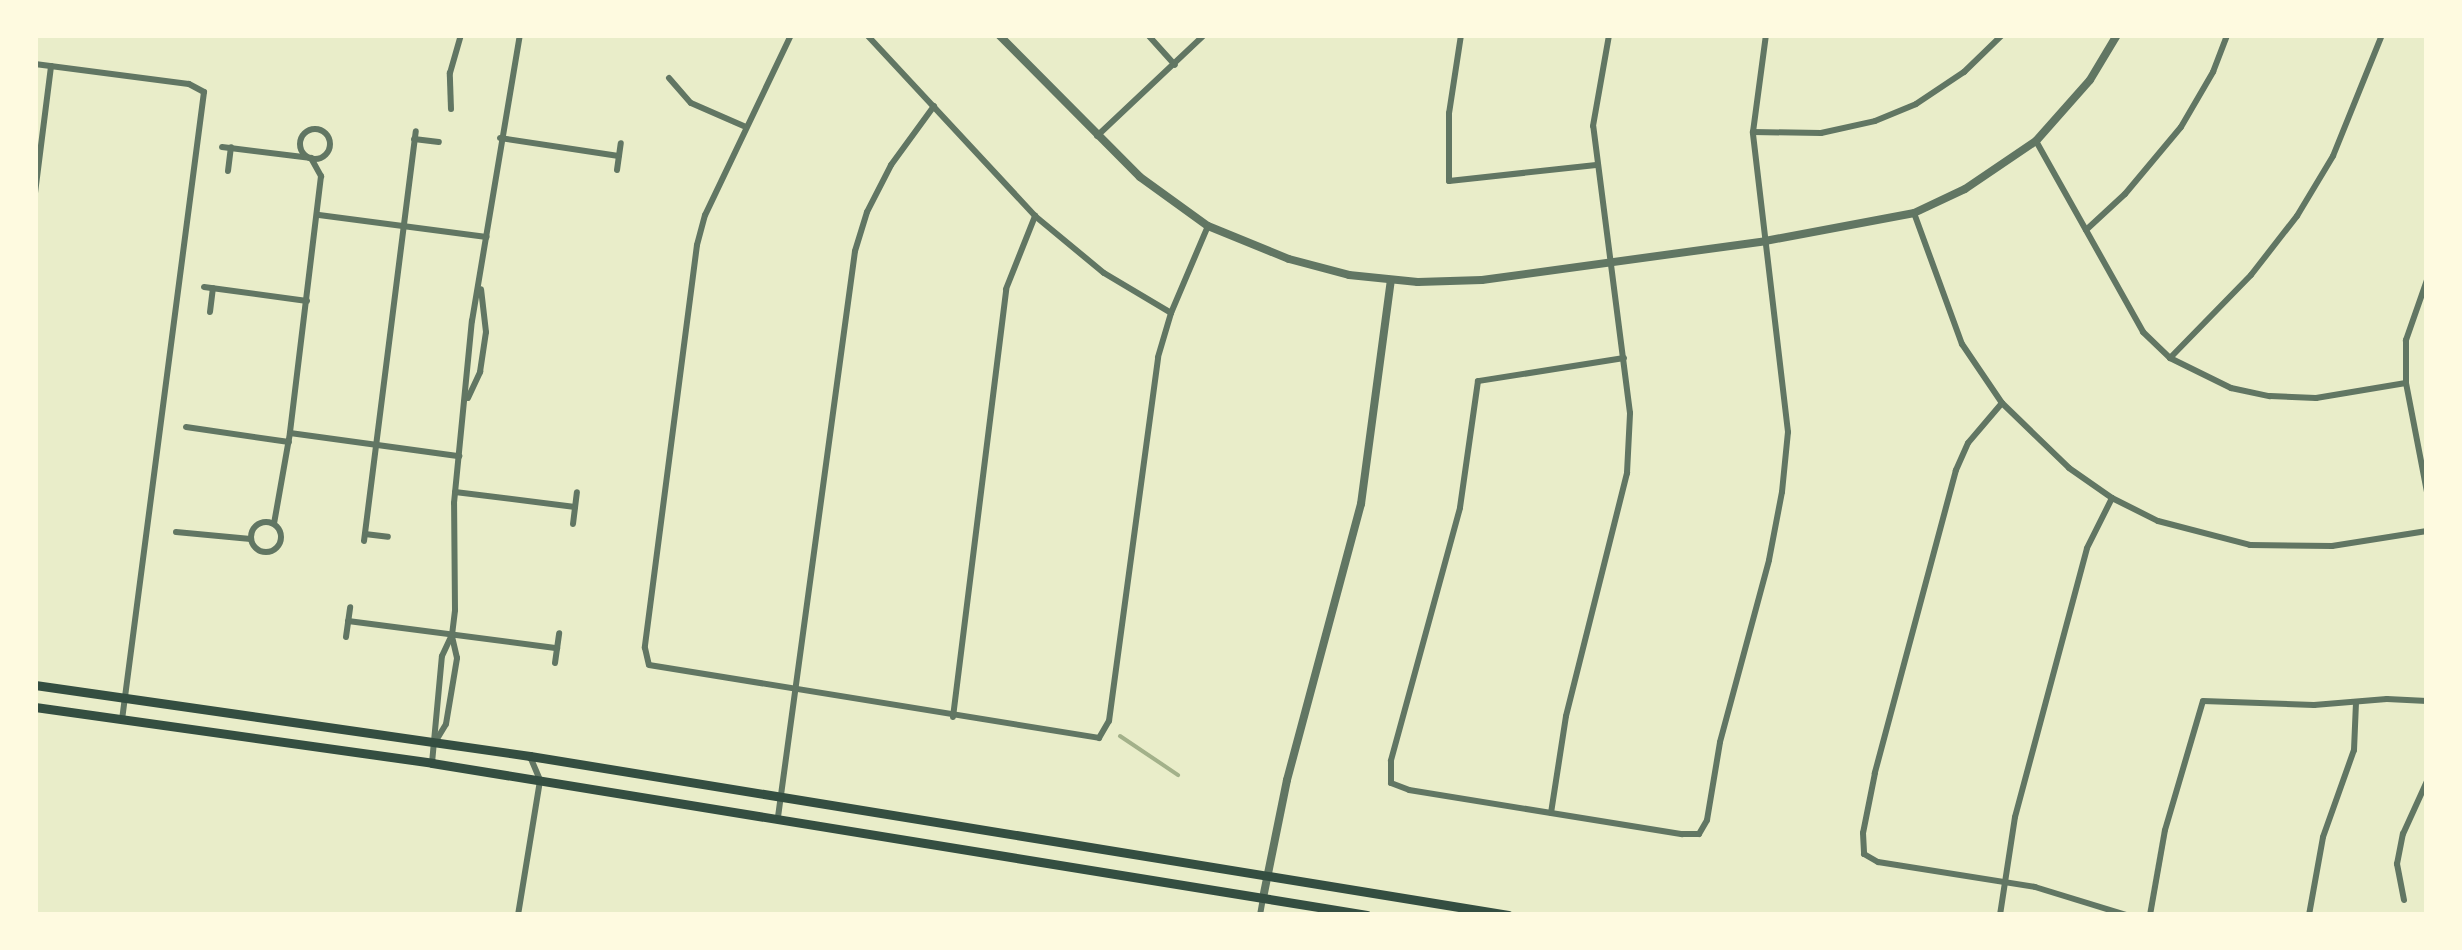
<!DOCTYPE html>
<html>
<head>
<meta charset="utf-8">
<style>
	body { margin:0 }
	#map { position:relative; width:2462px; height:950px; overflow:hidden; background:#e9edc9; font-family:"Archivo Narrow",sans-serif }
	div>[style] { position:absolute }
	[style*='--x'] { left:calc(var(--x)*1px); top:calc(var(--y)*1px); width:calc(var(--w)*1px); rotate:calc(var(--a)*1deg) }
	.stream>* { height:4px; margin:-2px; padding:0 2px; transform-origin:2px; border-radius:2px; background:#a3b18a }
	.minor>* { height:6px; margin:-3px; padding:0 3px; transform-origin:3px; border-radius:3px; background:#617663 }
	.minor>.ring { margin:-3px; padding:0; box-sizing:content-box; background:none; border:6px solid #617663; border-radius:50% }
	.tertiary>* { height:8px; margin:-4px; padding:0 4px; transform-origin:4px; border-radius:4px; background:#617663 }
	.secondary>* { height:9px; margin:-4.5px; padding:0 4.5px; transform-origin:4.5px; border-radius:4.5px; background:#344e41 }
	span { translate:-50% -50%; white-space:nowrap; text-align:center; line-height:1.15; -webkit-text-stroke:8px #fefae0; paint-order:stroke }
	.frame { position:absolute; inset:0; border:38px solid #fefae0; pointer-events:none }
</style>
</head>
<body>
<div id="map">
	<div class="stream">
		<i style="--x:1120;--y:736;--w:70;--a:33.9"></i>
	</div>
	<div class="minor">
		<i style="--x:791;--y:35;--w:199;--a:115.5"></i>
		<i style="--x:705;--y:215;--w:31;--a:105"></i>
		<i style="--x:697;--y:245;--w:406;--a:97.4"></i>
		<i style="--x:645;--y:648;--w:17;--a:77"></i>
		<i style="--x:649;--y:665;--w:456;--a:9.2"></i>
		<i style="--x:1099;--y:738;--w:20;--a:-60"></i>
		<i style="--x:1109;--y:721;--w:367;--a:-82.3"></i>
		<i style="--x:1158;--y:357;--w:46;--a:-73.5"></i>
		<i style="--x:1171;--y:313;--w:95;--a:-67"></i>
		<i style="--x:867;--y:35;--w:247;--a:47.1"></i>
		<i style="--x:1035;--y:216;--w:89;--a:39.6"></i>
		<i style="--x:1104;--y:273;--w:78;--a:30.8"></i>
		<i style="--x:1148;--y:35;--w:40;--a:48"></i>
		<i style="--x:1461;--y:35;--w:79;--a:98.7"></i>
		<i style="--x:1449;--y:113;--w:68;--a:90"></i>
		<i style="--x:1449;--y:181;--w:148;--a:-6.2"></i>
		<i style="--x:35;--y:64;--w:155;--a:7.4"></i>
		<i style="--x:189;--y:84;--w:17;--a:28"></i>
		<i style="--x:204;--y:92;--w:633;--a:97.44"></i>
		<i style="--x:669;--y:78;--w:33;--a:49"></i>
		<i style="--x:691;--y:103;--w:60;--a:23.6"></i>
		<i style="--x:451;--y:109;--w:36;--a:-92"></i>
		<i style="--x:450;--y:73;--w:40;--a:-74"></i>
		<i class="ring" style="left:300px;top:129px;width:24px;height:24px"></i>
		<i style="--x:1753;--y:132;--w:68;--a:0.8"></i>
		<i style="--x:1821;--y:133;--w:55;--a:-12.5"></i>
		<i style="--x:1875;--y:121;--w:44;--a:-22.5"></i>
		<i style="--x:1916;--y:104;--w:58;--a:-33.7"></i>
		<i style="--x:1964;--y:72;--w:53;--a:-44.2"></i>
		<i style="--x:1097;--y:136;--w:147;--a:-43.3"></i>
		<i style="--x:500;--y:138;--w:120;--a:8.6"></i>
		<i style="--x:414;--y:139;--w:25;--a:7"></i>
		<i style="--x:2036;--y:141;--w:219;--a:60.7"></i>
		<i style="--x:2143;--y:332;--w:37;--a:44"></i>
		<i style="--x:2170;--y:358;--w:68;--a:26.2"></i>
		<i style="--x:2231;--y:388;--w:40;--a:12"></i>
		<i style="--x:2270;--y:396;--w:46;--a:2.5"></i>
		<i style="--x:2316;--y:398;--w:91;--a:-9.5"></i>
		<i style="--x:222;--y:147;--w:90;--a:7"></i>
		<i style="--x:311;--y:158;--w:21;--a:61"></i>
		<i style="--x:321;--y:176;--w:259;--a:96.9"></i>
		<i style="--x:290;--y:433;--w:92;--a:100"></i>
		<i style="--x:617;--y:170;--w:27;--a:-82"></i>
		<i style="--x:228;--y:171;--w:24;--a:-83"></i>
		<i style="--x:35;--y:193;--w:128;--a:-82.8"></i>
		<i style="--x:1914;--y:213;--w:140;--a:69.9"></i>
		<i style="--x:1962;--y:344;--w:71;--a:55.9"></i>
		<i style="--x:2002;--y:403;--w:93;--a:44.1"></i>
		<i style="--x:2069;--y:468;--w:52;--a:34.9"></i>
		<i style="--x:2112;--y:498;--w:51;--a:26.6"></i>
		<i style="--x:2158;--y:521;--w:95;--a:14.6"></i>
		<i style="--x:2250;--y:545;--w:82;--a:0.7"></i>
		<i style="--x:2332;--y:546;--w:96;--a:-9"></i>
		<i style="--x:319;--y:215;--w:169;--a:7.5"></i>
		<i style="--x:2086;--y:230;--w:53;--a:-42.7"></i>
		<i style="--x:2125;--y:194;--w:87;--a:-50.1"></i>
		<i style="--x:2181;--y:127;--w:64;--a:-59.8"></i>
		<i style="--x:2213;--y:72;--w:40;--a:-69"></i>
		<i style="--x:2427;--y:280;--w:64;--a:109.3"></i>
		<i style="--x:2406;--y:340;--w:43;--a:90"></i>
		<i style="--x:2406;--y:383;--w:111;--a:79.1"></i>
		<i style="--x:204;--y:287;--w:104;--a:7.7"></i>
		<i style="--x:210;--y:312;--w:24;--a:-83"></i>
		<i style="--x:1624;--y:358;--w:148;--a:171"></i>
		<i style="--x:1478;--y:381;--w:128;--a:98.1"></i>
		<i style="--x:1460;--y:508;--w:262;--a:105.3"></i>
		<i style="--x:1391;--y:761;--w:22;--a:90"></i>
		<i style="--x:1391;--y:783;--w:19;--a:21"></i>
		<i style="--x:1409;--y:790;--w:277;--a:9.2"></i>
		<i style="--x:1682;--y:834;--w:17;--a:0"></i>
		<i style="--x:1699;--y:834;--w:16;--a:-60"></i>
		<i style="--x:1707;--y:820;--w:79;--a:-80.5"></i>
		<i style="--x:1720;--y:742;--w:188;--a:-74.9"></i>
		<i style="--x:1769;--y:560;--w:69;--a:-79.2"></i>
		<i style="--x:1782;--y:492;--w:60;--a:-84.3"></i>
		<i style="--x:1788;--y:432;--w:302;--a:-96.7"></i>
		<i style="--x:1753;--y:132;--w:98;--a:-82.4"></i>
		<i style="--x:2170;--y:358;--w:116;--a:-45.7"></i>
		<i style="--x:2251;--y:275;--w:75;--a:-52.1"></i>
		<i style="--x:2297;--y:216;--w:70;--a:-59"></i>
		<i style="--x:2333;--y:156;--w:131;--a:-68"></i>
		<i style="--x:468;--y:398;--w:29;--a:-65"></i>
		<i style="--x:480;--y:372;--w:40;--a:-81.5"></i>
		<i style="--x:486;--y:332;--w:43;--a:-96.6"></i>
		<i style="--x:2002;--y:403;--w:52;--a:130.4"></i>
		<i style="--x:1968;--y:443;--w:30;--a:114"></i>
		<i style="--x:1956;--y:470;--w:314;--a:105"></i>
		<i style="--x:1875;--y:773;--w:61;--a:101.3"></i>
		<i style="--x:1863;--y:833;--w:21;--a:87"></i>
		<i style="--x:1864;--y:854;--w:16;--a:30"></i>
		<i style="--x:1878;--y:862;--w:159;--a:9"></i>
		<i style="--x:2035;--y:887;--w:95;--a:17.1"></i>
		<i style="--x:186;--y:427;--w:104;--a:8.3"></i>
		<i style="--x:290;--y:433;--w:171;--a:7.8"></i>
		<i style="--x:455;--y:492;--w:121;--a:7.1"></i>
		<i class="ring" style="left:251px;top:522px;width:24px;height:24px"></i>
		<i style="--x:573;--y:524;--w:32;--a:-83"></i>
		<i style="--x:176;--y:532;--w:75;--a:5.3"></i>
		<i style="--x:365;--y:534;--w:23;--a:7"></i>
		<i style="--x:364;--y:541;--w:413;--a:-82.8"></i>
		<i style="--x:348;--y:621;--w:211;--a:7.4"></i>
		<i style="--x:346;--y:637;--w:30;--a:-82"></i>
		<i style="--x:555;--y:663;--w:30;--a:-82"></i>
		<i style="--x:953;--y:717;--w:431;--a:-82.9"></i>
		<i style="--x:1006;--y:289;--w:79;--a:-68.3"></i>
		<i style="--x:437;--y:739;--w:17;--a:-59"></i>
		<i style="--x:446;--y:724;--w:67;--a:-80.5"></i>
		<i style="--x:457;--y:658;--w:23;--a:-103"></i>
		<i style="--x:432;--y:763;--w:107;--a:-84.7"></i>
		<i style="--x:442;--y:656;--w:23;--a:-65"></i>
		<i style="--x:452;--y:635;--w:25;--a:-83"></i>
		<i style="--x:455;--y:610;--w:107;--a:-90.5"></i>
		<i style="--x:454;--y:503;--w:183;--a:-84.4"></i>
		<i style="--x:472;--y:321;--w:290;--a:-80.5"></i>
		<i style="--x:1551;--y:813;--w:98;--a:-81.2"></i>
		<i style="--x:1566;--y:716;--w:251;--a:-75.9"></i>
		<i style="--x:1627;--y:473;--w:60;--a:-87.1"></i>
		<i style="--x:1630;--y:413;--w:289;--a:-97.3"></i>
		<i style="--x:1593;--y:126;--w:92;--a:-80"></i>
		<i style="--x:778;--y:817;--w:571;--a:-82.25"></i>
		<i style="--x:855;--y:251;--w:41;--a:-72.9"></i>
		<i style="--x:867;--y:212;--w:53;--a:-62.9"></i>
		<i style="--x:891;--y:165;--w:73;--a:-53.9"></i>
		<i style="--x:2404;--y:900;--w:37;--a:-101"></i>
		<i style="--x:2397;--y:864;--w:31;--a:-79"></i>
		<i style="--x:2403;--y:834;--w:58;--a:-65.6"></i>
		<i style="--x:518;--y:915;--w:137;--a:-80.7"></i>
		<i style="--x:540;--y:780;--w:26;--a:-113"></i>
		<i style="--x:1260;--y:915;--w:17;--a:-80"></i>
		<i style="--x:2000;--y:915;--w:99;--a:-81.3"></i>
		<i style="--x:2015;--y:817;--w:278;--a:-75"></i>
		<i style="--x:2087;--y:548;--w:56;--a:-63.4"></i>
		<i style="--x:2150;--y:915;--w:86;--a:-80"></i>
		<i style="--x:2165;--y:830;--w:134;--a:-73.6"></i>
		<i style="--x:2203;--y:701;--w:111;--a:2.1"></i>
		<i style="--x:2314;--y:705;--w:73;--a:-4.7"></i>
		<i style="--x:2387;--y:699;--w:40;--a:2.9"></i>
		<i style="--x:2309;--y:915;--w:79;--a:-79.8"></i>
		<i style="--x:2323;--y:837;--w:92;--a:-70.4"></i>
		<i style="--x:2354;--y:750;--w:47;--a:-87.6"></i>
	</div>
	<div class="tertiary">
		<i style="--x:999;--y:35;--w:200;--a:45.2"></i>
		<i style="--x:1140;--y:177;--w:84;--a:35.8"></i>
		<i style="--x:1208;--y:226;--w:87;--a:22.2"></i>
		<i style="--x:1289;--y:259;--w:62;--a:14.9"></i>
		<i style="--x:1349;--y:275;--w:69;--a:5.8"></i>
		<i style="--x:1418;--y:282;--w:64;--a:-1.8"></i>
		<i style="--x:1482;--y:280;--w:286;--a:-7.8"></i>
		<i style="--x:1765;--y:241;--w:152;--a:-10.6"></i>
		<i style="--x:1914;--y:213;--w:56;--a:-25.2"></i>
		<i style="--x:1965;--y:189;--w:86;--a:-34.1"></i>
		<i style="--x:2036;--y:141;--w:81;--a:-48.5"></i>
		<i style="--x:2090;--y:80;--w:52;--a:-59"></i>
		<i style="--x:1263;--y:898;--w:120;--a:-78.5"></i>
		<i style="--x:1287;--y:780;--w:286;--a:-75"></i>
		<i style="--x:1361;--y:504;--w:226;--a:-82.4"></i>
	</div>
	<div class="secondary">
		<i style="--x:35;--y:685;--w:500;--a:8.16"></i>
		<i style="--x:530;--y:756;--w:991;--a:9.23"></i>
		<i style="--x:35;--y:707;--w:401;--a:8"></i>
		<i style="--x:432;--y:763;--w:947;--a:9.23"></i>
	</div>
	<div class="frame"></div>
</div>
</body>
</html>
